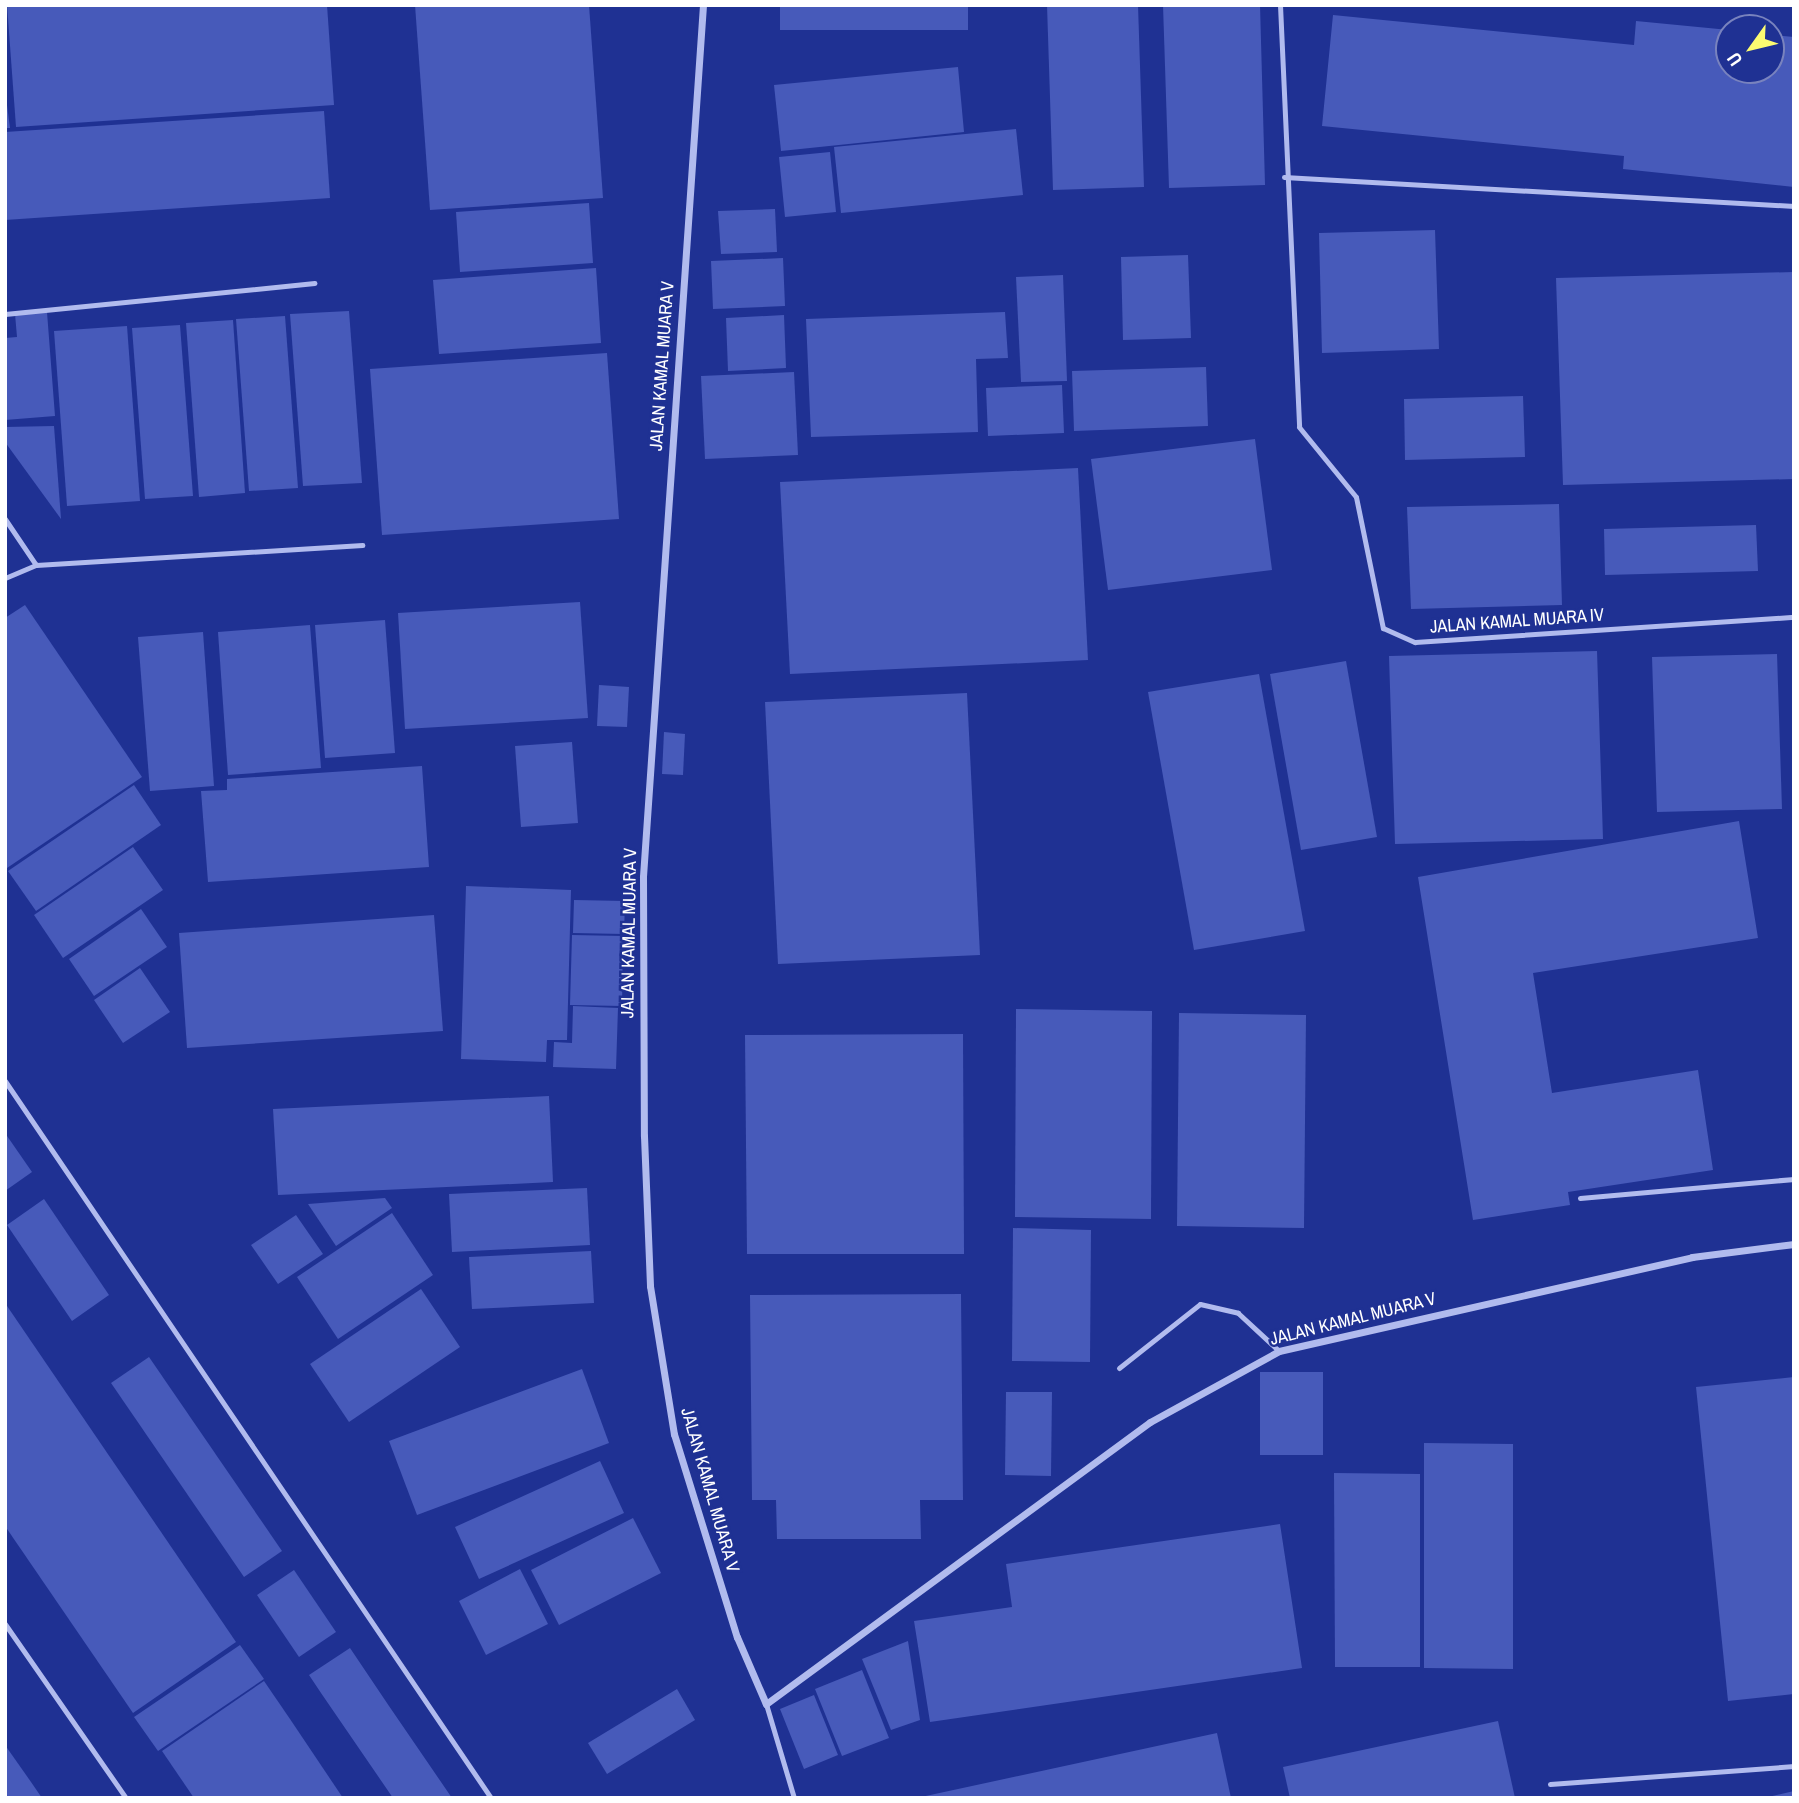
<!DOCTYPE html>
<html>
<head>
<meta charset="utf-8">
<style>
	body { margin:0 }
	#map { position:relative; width:1799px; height:1803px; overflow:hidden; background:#1f3193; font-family:"Archivo Narrow",sans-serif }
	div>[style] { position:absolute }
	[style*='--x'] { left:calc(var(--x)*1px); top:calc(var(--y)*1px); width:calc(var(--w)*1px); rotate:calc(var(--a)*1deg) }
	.building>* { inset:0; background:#475aba }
	.service>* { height:5px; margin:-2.5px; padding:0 2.5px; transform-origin:2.5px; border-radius:2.5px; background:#b1bbee }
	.minor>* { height:7px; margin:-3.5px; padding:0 3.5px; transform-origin:3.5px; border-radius:3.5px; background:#b1bbee }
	span { translate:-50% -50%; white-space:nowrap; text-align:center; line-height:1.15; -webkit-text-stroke:5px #1f3193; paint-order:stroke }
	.street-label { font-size:18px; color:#fff }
	.frame { position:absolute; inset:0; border:7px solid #fff; pointer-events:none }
	.north { position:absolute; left:1715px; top:14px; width:70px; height:70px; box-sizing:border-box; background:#1f3193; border:2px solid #7983be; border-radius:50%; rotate:236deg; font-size:19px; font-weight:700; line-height:28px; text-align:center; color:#fff }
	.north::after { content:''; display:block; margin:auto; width:24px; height:32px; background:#fcfb71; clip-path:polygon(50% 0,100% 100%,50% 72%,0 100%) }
</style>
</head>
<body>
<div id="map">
	<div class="building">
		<i style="clip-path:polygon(7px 5px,327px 5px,334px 105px,16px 127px)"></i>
		<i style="clip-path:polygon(415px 5px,589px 5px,603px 198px,430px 210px)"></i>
		<i style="clip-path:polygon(780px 5px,968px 5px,968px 30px,780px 30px)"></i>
		<i style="clip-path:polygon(1047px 5px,1138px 5px,1144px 187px,1053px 190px)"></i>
		<i style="clip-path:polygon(1163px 5px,1260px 5px,1265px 185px,1169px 188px)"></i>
		<i style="clip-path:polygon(1333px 15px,1634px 45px,1636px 21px,1729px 30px,1729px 70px,1771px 70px,1771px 35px,1794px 37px,1794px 187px,1623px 169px,1624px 156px,1322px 126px)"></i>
		<i style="clip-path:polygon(958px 67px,964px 132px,781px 151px,774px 85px)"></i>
		<i style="clip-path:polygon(5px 90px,10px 128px,5px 128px)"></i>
		<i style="clip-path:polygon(324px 111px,330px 198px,5px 220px,5px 132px)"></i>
		<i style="clip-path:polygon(1016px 129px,1023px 195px,841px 213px,834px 147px)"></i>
		<i style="clip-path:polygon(830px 152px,836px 212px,785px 217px,779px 157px)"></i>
		<i style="clip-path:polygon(589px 203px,593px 263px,460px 272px,456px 212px)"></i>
		<i style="clip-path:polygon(775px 209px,777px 252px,721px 254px,718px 211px)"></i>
		<i style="clip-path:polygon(1435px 230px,1439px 349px,1322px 353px,1319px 233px)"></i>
		<i style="clip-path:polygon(1188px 255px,1191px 338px,1123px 340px,1121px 257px)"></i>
		<i style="clip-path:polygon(783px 258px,785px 306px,713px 309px,711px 261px)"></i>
		<i style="clip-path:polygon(596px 268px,601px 343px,439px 354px,433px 280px)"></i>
		<i style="clip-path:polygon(1794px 272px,1794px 479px,1563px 485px,1556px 278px)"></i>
		<i style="clip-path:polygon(1063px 275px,1067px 381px,1021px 382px,1016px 277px)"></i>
		<i style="clip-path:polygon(349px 311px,362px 483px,303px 486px,290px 314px)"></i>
		<i style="clip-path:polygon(47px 312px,55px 416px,5px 420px,5px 338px,17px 337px,15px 314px)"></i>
		<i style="clip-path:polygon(1005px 312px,1008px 358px,976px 359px,978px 432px,811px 437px,806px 319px)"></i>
		<i style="clip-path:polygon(784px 315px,786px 368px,728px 371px,726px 318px)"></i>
		<i style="clip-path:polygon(285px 316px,298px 488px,249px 491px,236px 319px)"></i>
		<i style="clip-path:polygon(233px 320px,245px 493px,199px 497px,186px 323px)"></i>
		<i style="clip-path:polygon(180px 325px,193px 496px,145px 499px,132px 328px)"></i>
		<i style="clip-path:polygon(127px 326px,140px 501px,67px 506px,54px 331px)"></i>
		<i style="clip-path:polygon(607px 353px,619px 519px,382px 535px,370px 369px)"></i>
		<i style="clip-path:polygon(1206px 367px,1208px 426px,1074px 431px,1072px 371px)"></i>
		<i style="clip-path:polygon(794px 372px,798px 455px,705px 459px,701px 376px)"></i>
		<i style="clip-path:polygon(1062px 385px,1064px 433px,988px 436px,986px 388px)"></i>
		<i style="clip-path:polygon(1523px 396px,1525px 457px,1405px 460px,1404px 399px)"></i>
		<i style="clip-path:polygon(54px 426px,61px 519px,5px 442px,5px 427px)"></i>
		<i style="clip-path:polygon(1255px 439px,1272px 570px,1108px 590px,1091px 459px)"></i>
		<i style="clip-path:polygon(1078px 468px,1088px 660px,790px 674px,780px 482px)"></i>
		<i style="clip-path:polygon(1559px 504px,1562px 605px,1411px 609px,1407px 507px)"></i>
		<i style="clip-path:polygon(1756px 525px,1758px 571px,1605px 575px,1604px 529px)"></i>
		<i style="clip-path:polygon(580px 602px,588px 718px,405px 729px,398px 613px)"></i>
		<i style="clip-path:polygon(25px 605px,142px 777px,7px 868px,5px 618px)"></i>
		<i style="clip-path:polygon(385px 620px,395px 753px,325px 758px,315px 625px)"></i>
		<i style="clip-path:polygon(310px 625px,321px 768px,228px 775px,218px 632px)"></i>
		<i style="clip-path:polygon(203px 632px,214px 786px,150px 791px,138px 637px)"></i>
		<i style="clip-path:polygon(1597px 651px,1603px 839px,1395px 844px,1389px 656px)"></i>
		<i style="clip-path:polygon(1777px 654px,1782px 809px,1657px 812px,1652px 657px)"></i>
		<i style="clip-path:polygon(1346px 661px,1377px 837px,1301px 850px,1270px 674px)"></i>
		<i style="clip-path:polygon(1259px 674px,1305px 931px,1194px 950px,1148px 692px)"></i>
		<i style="clip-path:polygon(599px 685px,629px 687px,627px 727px,597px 726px)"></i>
		<i style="clip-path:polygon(967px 693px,980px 955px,778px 964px,765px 702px)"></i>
		<i style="clip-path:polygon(664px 732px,685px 734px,683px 775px,662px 774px)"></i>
		<i style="clip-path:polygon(572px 742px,578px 823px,521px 827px,515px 746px)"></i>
		<i style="clip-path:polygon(422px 766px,429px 867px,208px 882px,201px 791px,227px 790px,227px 779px)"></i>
		<i style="clip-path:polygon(134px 785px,161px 825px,36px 911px,8px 871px)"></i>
		<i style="clip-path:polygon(1739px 821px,1758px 938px,1533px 973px,1552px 1093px,1698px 1070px,1713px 1170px,1568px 1192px,1570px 1205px,1473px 1220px,1418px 877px)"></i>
		<i style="clip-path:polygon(133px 847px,163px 890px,63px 958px,34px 915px)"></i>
		<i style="clip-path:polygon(466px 886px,571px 890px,567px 1040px,547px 1040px,546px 1062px,461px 1059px)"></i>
		<i style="clip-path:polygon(574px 900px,625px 901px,624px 934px,573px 933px)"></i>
		<i style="clip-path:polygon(141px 909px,167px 947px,94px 996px,69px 959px)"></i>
		<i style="clip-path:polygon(434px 915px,443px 1031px,187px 1048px,179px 933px)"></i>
		<i style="clip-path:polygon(572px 935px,623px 936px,622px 1006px,570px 1005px)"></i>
		<i style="clip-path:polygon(140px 968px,170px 1012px,123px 1043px,94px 1000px)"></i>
		<i style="clip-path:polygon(573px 1006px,618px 1008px,616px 1069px,553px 1067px,554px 1042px,572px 1043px)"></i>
		<i style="clip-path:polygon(1016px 1009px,1152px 1011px,1151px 1219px,1015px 1217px)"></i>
		<i style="clip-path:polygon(1179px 1013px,1306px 1015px,1304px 1228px,1177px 1226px)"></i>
		<i style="clip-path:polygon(963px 1034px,964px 1254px,747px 1254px,745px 1035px)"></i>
		<i style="clip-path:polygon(549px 1096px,553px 1182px,278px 1195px,273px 1109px)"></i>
		<i style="clip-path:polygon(5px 1133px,32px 1172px,5px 1191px)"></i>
		<i style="clip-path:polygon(587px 1188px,590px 1245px,452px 1252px,449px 1194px)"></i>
		<i style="clip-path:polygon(385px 1198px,392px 1208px,336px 1246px,308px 1204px)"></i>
		<i style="clip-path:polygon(44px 1199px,109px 1295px,72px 1321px,7px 1225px)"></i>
		<i style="clip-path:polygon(392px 1213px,433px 1275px,338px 1339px,297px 1277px)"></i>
		<i style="clip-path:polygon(296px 1215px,323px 1254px,278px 1284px,251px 1245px)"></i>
		<i style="clip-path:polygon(1013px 1228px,1091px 1230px,1090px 1362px,1012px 1361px)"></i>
		<i style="clip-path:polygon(591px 1251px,594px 1303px,472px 1309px,469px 1257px)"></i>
		<i style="clip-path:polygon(421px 1289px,460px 1347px,349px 1422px,310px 1364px)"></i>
		<i style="clip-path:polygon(961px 1294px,963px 1500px,920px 1500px,921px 1539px,777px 1539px,776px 1500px,752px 1500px,750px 1295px)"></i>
		<i style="clip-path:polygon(5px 1303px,236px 1642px,133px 1713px,5px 1526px)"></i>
		<i style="clip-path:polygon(149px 1357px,282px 1551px,244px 1577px,111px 1383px)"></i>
		<i style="clip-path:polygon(582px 1369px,609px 1443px,417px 1515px,389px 1441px)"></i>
		<i style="clip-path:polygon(1260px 1372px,1323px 1372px,1323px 1455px,1260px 1455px)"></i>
		<i style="clip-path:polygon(1794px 1377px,1794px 1694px,1728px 1701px,1696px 1387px)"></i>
		<i style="clip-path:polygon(1006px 1392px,1052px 1392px,1051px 1476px,1005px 1475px)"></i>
		<i style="clip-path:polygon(1424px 1443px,1513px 1444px,1513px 1669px,1424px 1668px)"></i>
		<i style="clip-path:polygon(600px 1461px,624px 1513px,479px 1579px,455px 1527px)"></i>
		<i style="clip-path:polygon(1334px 1473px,1420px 1474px,1420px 1667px,1335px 1667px)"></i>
		<i style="clip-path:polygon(633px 1518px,661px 1573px,559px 1625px,531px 1570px)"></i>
		<i style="clip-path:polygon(1280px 1524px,1302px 1668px,930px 1722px,914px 1621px,1012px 1607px,1006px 1564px)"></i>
		<i style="clip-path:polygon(520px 1569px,548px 1624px,486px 1655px,459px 1601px)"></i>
		<i style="clip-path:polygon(294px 1570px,336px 1632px,299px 1657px,257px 1595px)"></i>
		<i style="clip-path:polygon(908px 1641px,920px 1720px,891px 1730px,862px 1659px)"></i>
		<i style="clip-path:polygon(240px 1645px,264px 1679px,158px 1751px,134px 1717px)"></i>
		<i style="clip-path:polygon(350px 1648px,389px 1706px,452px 1798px,393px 1798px,321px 1693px,309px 1675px)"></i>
		<i style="clip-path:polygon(862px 1670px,889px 1738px,842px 1756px,815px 1689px)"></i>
		<i style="clip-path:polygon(264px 1681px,290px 1719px,343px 1798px,194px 1798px,162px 1751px)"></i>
		<i style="clip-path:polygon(677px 1689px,695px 1720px,607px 1774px,588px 1743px)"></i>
		<i style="clip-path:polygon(814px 1695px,838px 1755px,804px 1769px,780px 1709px)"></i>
		<i style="clip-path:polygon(1498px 1721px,1515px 1798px,1290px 1798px,1283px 1767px)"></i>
		<i style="clip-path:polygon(1217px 1733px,1231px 1798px,922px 1798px,921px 1797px)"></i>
		<i style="clip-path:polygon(5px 1745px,31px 1782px,42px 1798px,5px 1798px)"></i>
		<i style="clip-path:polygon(1794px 1791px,1794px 1798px,1768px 1798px,1768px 1797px)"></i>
	</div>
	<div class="service">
		<i style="--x:1280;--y:5;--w:422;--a:87.4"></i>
		<i style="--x:1299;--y:427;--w:90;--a:50.8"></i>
		<i style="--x:1356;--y:497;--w:134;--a:78.4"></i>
		<i style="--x:1383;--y:628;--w:35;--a:24"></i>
		<i style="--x:1415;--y:642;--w:380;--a:-3.8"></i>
		<i style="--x:1284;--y:177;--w:511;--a:3.25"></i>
		<i style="--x:5;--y:314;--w:311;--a:-5.7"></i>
		<i style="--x:5;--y:519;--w:55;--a:56"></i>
		<i style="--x:5;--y:578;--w:34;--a:-23"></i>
		<i style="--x:36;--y:565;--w:327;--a:-3.5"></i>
		<i style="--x:5;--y:1081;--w:866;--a:55.87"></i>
		<i style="--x:1580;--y:1198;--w:215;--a:-5.1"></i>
		<i style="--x:1119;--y:1368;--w:103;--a:-38.3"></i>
		<i style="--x:1200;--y:1304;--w:39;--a:13"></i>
		<i style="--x:1238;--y:1313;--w:56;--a:42.8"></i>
		<i style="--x:5;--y:1624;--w:212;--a:55.2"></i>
		<i style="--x:766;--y:1704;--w:98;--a:73.4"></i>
		<i style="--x:1550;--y:1784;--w:245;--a:-4.2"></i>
	</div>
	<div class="minor">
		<i style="--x:703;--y:5;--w:874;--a:93.94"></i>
		<i style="--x:643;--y:877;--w:259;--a:89.8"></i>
		<i style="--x:644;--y:1136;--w:150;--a:87.7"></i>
		<i style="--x:650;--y:1286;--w:150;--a:80.8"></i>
		<i style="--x:674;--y:1434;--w:213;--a:72.8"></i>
		<i style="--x:737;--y:1637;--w:73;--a:66.6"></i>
		<i style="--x:766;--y:1704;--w:476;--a:-36.3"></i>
		<i style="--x:1150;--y:1422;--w:147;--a:-28.8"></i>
		<i style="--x:1279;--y:1351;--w:424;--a:-12.8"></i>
		<i style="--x:1692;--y:1257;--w:103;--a:-7.3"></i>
	</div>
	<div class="street-label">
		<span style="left:662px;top:366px;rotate:-86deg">JALAN KAMAL MUARA V</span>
		<span style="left:1517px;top:621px;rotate:-4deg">JALAN KAMAL MUARA IV</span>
		<span style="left:629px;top:933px;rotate:-89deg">JALAN KAMAL MUARA V</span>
		<span style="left:1353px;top:1319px;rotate:-14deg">JALAN KAMAL MUARA V</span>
		<span style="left:710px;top:1490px;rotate:74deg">JALAN KAMAL MUARA V</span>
	</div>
	<div class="frame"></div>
	<div class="north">U</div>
</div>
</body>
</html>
